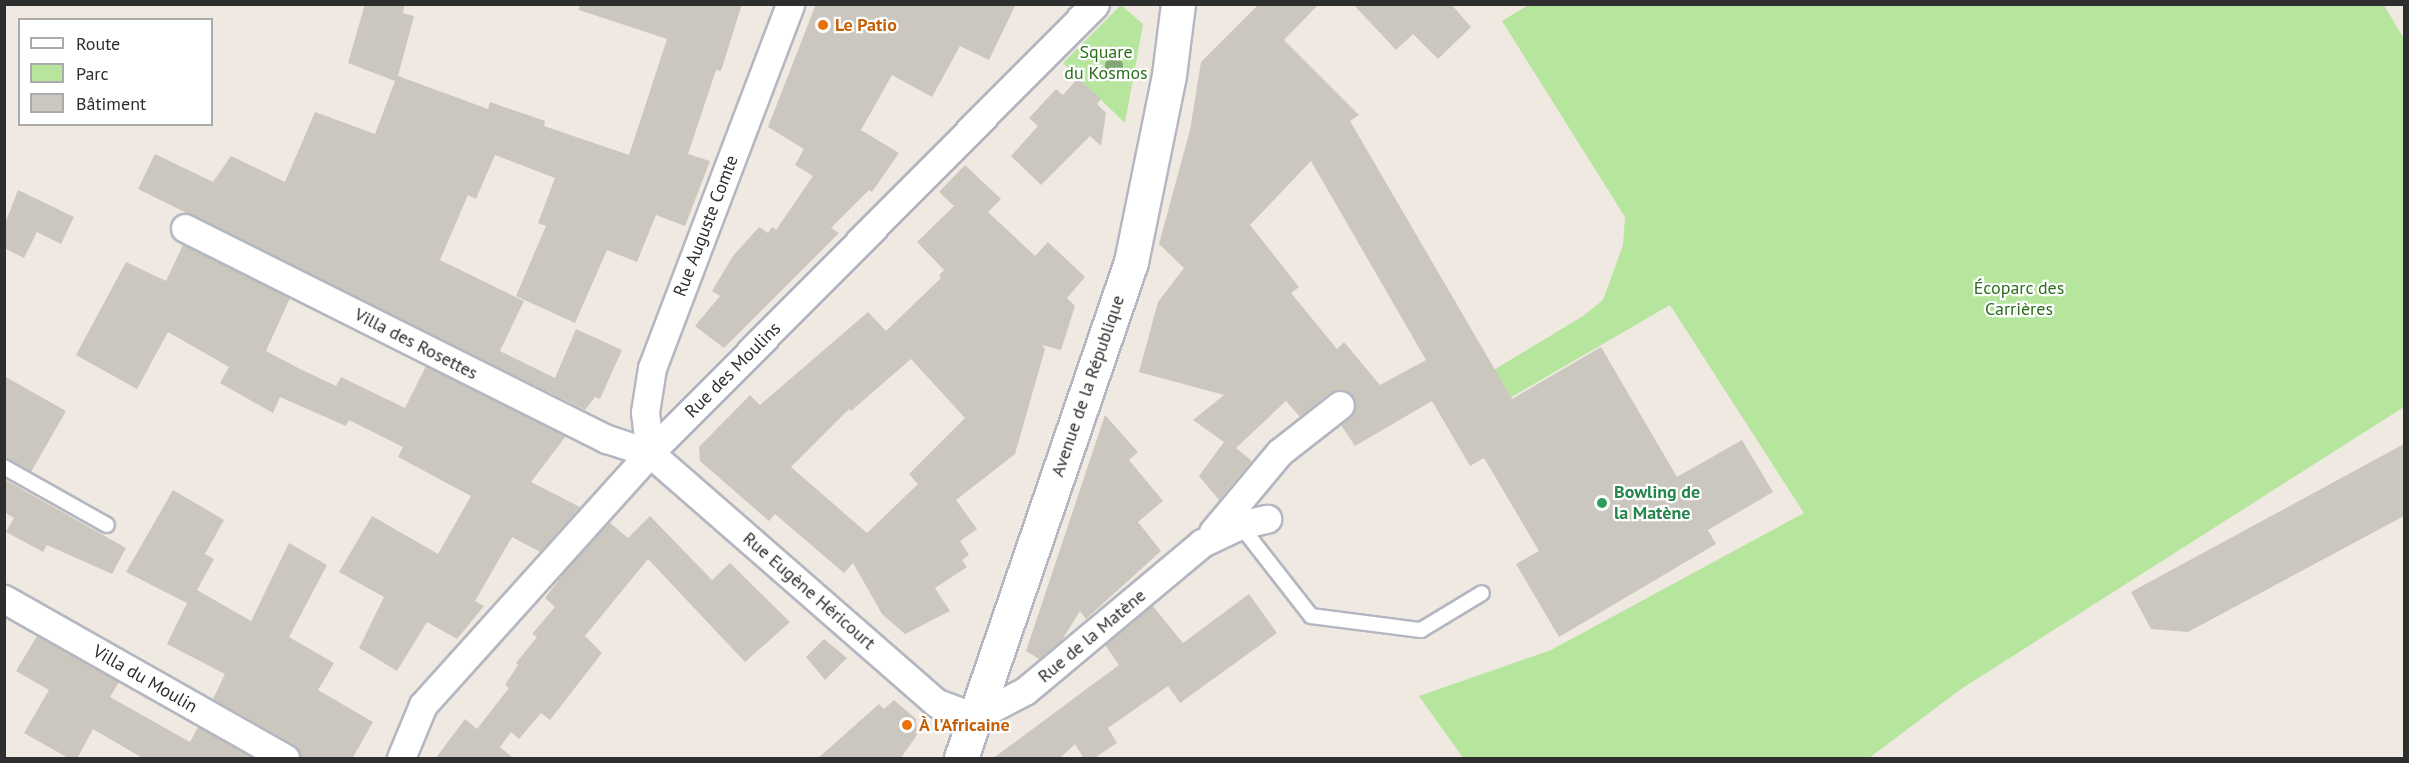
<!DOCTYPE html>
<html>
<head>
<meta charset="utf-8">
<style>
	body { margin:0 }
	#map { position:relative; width:2409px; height:763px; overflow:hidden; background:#efe9e1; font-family:"PT Sans",sans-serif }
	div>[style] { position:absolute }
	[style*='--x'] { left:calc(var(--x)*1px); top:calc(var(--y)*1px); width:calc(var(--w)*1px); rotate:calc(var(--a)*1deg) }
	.green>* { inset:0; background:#b6e59e }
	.building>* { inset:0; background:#cbc7bf }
	.roads { filter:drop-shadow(2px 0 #b4b7c1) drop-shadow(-2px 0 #b4b7c1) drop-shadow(0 2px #b4b7c1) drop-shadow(0 -2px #b4b7c1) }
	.lane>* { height:14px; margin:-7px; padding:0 7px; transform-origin:7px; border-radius:7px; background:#fff }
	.street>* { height:27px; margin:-13.5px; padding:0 13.5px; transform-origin:13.5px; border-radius:13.5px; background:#fff }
	.secondary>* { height:33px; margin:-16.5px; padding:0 16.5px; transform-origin:16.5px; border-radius:16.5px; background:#fff }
	.trees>* { width:18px; height:18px; margin:-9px; border-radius:50%; background:#84a574 }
	.dots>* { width:16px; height:16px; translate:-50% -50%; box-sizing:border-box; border:3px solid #fff; border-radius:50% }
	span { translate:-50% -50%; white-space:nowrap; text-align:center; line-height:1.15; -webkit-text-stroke:4.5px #fff; paint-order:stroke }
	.food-label { font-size:18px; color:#c56008; font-weight:700 }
	.left { translate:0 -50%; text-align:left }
	.park-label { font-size:18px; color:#2c6e1b }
	.street-label { font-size:18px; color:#2e2e2e }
	.leisure-label { font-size:18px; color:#27864d; font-weight:700 }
	.frame { position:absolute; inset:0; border:6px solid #2e2e2e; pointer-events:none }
	.legend { position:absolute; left:18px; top:18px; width:195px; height:108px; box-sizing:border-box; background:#fff; border:2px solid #ababab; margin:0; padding:8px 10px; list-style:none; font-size:18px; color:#2e2e2e }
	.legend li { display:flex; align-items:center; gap:12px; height:30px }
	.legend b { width:30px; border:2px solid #ababab }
</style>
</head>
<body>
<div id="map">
	<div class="green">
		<i style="clip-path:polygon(1530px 4px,2384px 5px,2404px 39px,2404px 407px,1961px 689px,1869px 758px,1463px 758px,1419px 696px,1551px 650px,1804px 513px,1670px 305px,1465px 424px,1449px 397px,1583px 316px,1603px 300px,1623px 245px,1625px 217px,1502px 21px)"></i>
		<i style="clip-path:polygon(1121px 5px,1143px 24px,1125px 123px,1063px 63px)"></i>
	</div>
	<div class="building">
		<i style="clip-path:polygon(365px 4px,405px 4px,403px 13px,414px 16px,398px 76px,488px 109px,490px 102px,545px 121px,544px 126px,629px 155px,667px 39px,579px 10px,580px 4px,742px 4px,721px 71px,716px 70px,688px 154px,710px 161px,685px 226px,656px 215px,637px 262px,607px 250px,575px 323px,516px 296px,546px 226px,538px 223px,555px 178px,495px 155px,476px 199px,468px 195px,440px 260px,524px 301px,500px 351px,555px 378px,576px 329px,622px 350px,600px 399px,595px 397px,585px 410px,138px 189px,155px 154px,213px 182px,231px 156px,285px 182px,315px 112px,375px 134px,395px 81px,348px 63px)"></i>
		<i style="clip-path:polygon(816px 4px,1016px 4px,989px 60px,960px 46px,932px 97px,892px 75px,861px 130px,899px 153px,872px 192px,869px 190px,831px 228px,839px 233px,724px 348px,695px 326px,720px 296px,712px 291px,733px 256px,759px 227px,768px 233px,772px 227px,776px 230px,813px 176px,795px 165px,804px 149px,768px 127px)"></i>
		<i style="clip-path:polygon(evenodd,1259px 4px,1319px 4px,1284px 40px,1359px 115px,1350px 121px,1512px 399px,1601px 347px,1677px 477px,1742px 440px,1773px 492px,1708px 530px,1716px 544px,1559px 637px,1516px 564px,1539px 551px,1484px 458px,1470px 466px,1432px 401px,1355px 446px,1341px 425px,1355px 410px,1353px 396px,1346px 391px,1331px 392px,1300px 417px,1286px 401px,1236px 448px,1252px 461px,1219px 500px,1199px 476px,1224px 442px,1193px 420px,1224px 395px,1139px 372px,1158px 302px,1184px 268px,1159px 244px,1190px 130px,1201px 62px,1259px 4px,1311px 161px,1426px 360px,1380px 385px,1344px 342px,1337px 349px,1291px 293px,1299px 287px,1250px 225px,1311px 161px)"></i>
		<i style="clip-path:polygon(1353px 4px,1451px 4px,1471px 27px,1438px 59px,1413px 34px,1396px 50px)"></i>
		<i style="clip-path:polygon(1078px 78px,1101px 99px,1097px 104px,1106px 113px,1101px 146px,1090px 136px,1041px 185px,1011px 156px,1038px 126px,1029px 118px,1056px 89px,1063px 95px)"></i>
		<i style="clip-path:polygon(evenodd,965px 165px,1001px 199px,988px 212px,1035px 256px,1048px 242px,1085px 277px,1067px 298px,1075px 306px,1061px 350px,1042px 345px,1045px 349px,1015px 454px,956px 500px,977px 529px,960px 541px,969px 555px,962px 560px,967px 567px,935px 588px,950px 611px,905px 634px,882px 614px,853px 563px,844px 573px,775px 514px,769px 521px,700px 461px,699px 447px,750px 395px,760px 405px,868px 312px,886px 331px,941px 278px,939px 275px,944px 270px,917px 242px,954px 206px,939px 192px,965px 165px,911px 359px,965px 418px,909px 474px,918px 484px,867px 533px,791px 467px,849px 409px,851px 411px,911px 359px)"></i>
		<i style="clip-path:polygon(18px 190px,74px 217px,61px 244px,37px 232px,24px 258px,4px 248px,4px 226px)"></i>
		<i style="clip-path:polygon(183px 245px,290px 298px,266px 351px,300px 369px,336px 386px,341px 377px,405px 408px,426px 366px,566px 436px,531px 482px,580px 507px,540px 552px,512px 537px,475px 601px,484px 606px,457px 639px,427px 622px,397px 671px,359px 648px,384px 597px,339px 572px,372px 516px,438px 554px,471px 496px,398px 457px,403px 447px,349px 420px,346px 426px,280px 397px,273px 413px,220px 383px,229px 367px,168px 332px,137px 389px,76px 355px,126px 262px,166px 281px)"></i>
		<i style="clip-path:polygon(4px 376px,66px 411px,31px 472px,4px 458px)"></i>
		<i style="clip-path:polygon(1105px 415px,1138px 452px,1129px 460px,1163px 501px,1138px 522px,1161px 551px,1086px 619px,1080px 611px,1062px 640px,1039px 659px,1026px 651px)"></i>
		<i style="clip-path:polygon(2404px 444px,2404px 516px,2188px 632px,2151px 629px,2131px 592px)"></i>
		<i style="clip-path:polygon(4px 479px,126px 548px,112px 574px,47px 545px,43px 552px,6px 532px,14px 518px,4px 512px)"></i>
		<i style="clip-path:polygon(173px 490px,224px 520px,205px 554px,214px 559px,197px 590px,251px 621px,289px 543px,327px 565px,289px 637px,334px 663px,318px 690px,373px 722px,352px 759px,301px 759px,293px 744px,213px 699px,225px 674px,167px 644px,187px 603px,126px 572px)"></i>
		<i style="clip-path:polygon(650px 516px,712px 580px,730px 563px,790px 622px,745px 662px,648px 559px,585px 636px,602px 653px,550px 720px,541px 713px,519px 739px,511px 732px,500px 747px,514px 759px,435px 759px,465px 719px,477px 729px,509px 688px,505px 685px,518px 665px,516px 663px,537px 637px,532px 634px,555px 607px,545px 598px,568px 568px,609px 522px,628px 538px)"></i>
		<i style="clip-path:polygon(1249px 594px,1277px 633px,1180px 703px,1168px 686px,1108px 728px,1117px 743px,1093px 759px,1084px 759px,1075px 744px,1059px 759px,992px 759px,1119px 665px,1105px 645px,1152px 605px,1183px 643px)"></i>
		<i style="clip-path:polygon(37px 636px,119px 682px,110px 697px,190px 742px,198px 727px,254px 759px,144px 759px,93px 729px,77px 759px,70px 759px,24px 733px,49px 690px,16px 671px)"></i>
		<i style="clip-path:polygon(824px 639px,847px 658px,825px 680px,806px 657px)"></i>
		<i style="clip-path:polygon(894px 700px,916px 719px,917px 735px,900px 759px,817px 759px,879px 704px,884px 709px)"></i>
	</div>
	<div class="roads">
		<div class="lane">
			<i style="--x:4;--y:467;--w:118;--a:29.4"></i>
			<i style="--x:1240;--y:525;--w:115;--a:52"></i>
			<i style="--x:1311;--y:616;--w:111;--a:7.3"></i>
			<i style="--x:1421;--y:630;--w:71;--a:-31.2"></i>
		</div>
		<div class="street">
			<i style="--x:185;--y:228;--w:472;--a:26.6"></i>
			<i style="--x:607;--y:439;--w:45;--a:18"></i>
			<i style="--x:650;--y:453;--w:381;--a:41.1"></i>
			<i style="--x:937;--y:703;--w:40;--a:20.2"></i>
			<i style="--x:975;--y:717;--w:56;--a:-27.5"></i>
			<i style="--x:1025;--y:691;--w:231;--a:-39.9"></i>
			<i style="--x:1202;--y:543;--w:42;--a:-25.3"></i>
			<i style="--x:1240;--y:525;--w:28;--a:-13"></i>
			<i style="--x:650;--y:453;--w:41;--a:-97"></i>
			<i style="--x:645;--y:412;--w:45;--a:-81"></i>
			<i style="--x:652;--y:368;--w:389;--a:-69.2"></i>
			<i style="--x:1213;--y:532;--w:104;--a:-50.1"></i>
			<i style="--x:1280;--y:452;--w:76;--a:-38.1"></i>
			<i style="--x:4;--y:599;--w:323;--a:29.5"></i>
			<i style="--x:401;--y:758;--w:57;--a:-67.5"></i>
			<i style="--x:423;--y:705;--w:339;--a:-48"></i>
			<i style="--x:650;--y:453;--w:632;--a:-45.26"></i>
		</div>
		<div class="secondary">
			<i style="--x:961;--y:758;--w:524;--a:-71.08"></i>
			<i style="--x:1131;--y:262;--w:191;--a:-78.5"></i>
			<i style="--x:1169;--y:75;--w:72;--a:-82.8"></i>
		</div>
	</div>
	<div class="trees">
		<i style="left:1114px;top:66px"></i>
	</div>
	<div class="dots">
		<i style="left:823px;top:25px;background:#e8710a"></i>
		<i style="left:1602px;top:503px;background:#2e9e5b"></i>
		<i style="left:907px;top:725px;background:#e8710a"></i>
	</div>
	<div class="food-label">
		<span class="left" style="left:835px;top:25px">Le Patio</span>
		<span class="left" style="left:919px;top:725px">À l'Africaine</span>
	</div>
	<div class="park-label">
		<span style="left:1106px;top:63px">Square<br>du Kosmos</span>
		<span style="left:2019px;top:299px">Écoparc des<br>Carrières</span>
	</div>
	<div class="street-label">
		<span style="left:706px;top:226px;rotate:-69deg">Rue Auguste Comte</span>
		<span style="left:416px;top:344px;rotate:27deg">Villa des Rosettes</span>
		<span style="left:733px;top:370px;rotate:-45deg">Rue des Moulins</span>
		<span style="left:1088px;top:386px;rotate:-71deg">Avenue de la République</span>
		<span style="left:809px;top:591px;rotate:41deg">Rue Eugène Héricourt</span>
		<span style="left:1092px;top:636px;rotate:-40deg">Rue de la Matène</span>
		<span style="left:145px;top:679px;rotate:30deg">Villa du Moulin</span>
	</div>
	<div class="leisure-label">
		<span class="left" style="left:1614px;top:503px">Bowling de<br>la Matène</span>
	</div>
	<div class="frame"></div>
	<ul class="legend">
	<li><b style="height:8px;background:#fff"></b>Route</li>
	<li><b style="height:16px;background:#b6e59e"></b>Parc</li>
	<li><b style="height:16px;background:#cbc7bf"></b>Bâtiment</li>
	</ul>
</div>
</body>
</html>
